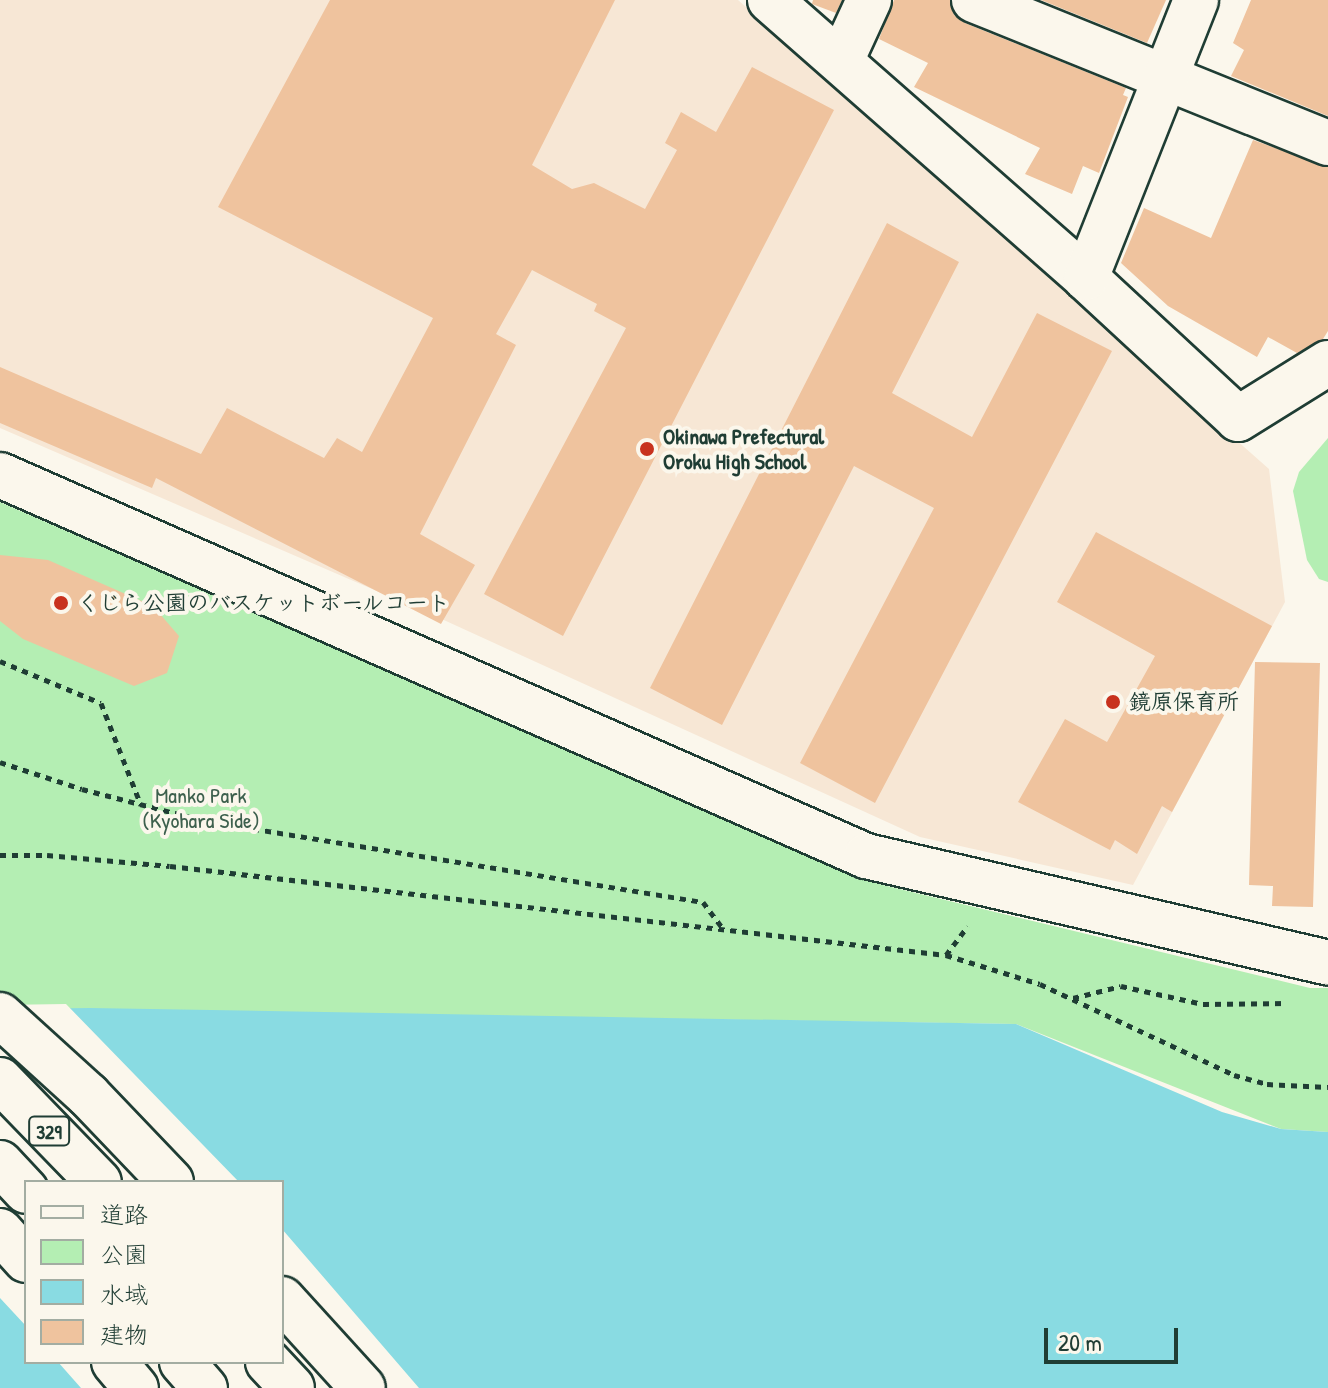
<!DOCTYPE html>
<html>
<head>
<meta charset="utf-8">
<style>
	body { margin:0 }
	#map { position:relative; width:1328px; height:1388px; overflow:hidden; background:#fbf7ec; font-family:"Patrick Hand","Klee One",sans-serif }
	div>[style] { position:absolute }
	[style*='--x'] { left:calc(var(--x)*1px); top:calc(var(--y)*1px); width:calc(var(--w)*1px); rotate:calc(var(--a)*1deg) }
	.built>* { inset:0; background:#f7e7d5 }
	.green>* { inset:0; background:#b4eeb3 }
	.water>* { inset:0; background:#89dbe2 }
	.pier>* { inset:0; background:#fbf7ec }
	.building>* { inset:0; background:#efc39e }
	.path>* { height:5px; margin-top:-2.5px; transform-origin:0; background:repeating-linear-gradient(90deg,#1f3d34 0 6px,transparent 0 12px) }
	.roads { filter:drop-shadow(2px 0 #1f3d34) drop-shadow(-2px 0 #1f3d34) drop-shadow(0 2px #1f3d34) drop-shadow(0 -2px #1f3d34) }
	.minor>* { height:44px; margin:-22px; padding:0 22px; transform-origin:22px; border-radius:22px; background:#fbf7ec }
	.trunk>* { height:44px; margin:-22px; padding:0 22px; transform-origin:22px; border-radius:22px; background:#fbf7ec }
	.dots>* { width:22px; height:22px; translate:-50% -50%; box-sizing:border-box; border:4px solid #fbf7ec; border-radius:50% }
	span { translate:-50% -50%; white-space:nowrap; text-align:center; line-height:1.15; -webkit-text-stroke:8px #fbf7ec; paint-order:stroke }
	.shield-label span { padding:2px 6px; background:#fbf7ec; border:2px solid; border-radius:6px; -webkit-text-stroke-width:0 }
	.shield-label { font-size:20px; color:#1f3d34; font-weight:700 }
	.poi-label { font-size:22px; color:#1f3d34; font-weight:700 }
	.left { translate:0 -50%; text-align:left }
	.park-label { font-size:22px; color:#3d604d }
	.legend { position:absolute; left:24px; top:1180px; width:260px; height:184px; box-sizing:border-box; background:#fbf7ec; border:2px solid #a3ada2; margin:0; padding:10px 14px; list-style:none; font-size:24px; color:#1f3d34 }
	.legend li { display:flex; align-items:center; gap:16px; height:40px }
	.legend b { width:40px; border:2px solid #a3ada2 }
	.scale { position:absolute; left:1044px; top:1328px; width:134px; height:36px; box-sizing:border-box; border:4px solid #1f3d34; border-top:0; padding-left:10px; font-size:24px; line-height:28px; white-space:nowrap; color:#1f3d34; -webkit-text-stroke:6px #fbf7ec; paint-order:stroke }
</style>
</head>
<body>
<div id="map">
	<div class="built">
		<i style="clip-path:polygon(0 0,738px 0,1269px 469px,1285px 602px,1133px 885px,920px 837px,446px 621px,0 428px)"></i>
	</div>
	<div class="green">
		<i style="clip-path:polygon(1328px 438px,1328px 582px,1319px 579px,1307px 560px,1293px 491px,1299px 472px)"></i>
		<i style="clip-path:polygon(0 502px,853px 875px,883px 885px,1310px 988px,1328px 988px,1328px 1132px,1281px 1129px,1016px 1024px,0 1009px)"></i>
	</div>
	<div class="water">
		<i style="clip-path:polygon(evenodd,90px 1008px,1016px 1024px,1222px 1112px,1281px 1129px,1328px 1132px,1328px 1388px,0 1388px,0 1009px,90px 1008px,26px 1182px,282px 1182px,282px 1362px,26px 1362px,26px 1182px)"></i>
	</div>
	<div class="pier">
		<i style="clip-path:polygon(66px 1004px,239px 1182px,26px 1182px,26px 1326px,0 1298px,0 1005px)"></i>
		<i style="clip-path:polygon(282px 1229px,419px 1388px,81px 1388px,58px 1362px,282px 1362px)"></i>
	</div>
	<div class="building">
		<i style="clip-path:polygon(330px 0,615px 0,532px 165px,572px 189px,594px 183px,645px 209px,677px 150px,665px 143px,681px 112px,716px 132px,752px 67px,834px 110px,563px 636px,484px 594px,626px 328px,594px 311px,597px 304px,532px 270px,496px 334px,516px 345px,420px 534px,475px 565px,441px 624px,156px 478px,152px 488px,0 423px,0 367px,201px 454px,227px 408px,324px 458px,337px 438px,362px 452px,433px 318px,218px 207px)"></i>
		<i style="clip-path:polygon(813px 0,842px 0,836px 13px,812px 4px)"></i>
		<i style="clip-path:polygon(894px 0,950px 0,954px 15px,965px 23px,1126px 88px,1123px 95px,1128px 97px,1099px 173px,1083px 166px,1072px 194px,1025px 174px,1040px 148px,914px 87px,928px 63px,879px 39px)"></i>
		<i style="clip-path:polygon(1041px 0,1166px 0,1147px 43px)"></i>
		<i style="clip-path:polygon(1251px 0,1328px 0,1328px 116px,1231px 76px,1244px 50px,1233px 43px)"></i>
		<i style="clip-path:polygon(1253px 140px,1328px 167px,1328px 331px,1323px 339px,1297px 353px,1268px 337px,1257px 357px,1168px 306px,1121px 263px,1144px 208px,1211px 238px)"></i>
		<i style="clip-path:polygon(887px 223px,959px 262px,892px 393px,972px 437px,1037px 313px,1112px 351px,875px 803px,800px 763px,934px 508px,854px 466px,722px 725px,650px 688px)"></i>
		<i style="clip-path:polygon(1096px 532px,1272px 626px,1172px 812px,1162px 806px,1137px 854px,1115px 840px,1110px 850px,1018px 802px,1065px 719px,1107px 742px,1155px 656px,1057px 602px)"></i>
		<i style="clip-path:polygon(0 555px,48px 560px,153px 606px,179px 636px,167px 673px,134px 686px,23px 639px,0 621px)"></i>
		<i style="clip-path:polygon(1255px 662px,1320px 663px,1313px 907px,1272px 906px,1273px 886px,1249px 885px)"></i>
	</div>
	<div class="path">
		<i style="--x:0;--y:661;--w:109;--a:22.6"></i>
		<i style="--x:101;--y:703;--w:110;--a:68.6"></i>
		<i style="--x:0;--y:762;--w:86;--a:18.2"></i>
		<i style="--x:82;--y:789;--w:128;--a:14.5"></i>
		<i style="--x:206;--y:821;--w:504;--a:9.26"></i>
		<i style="--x:703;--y:902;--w:35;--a:53"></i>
		<i style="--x:0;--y:855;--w:47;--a:0"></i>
		<i style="--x:47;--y:855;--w:123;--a:5.1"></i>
		<i style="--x:170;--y:866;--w:781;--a:6.54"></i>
		<i style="--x:946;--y:955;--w:36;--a:-53"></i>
		<i style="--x:946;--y:955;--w:98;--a:17.1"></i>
		<i style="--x:1040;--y:984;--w:214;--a:25.1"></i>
		<i style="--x:1234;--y:1075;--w:34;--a:15"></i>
		<i style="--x:1267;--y:1084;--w:61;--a:2.8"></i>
		<i style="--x:1073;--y:998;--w:49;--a:-14"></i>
		<i style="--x:1121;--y:986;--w:84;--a:12.4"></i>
		<i style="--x:1203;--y:1004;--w:84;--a:-0.7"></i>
	</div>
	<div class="roads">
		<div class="minor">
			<i style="--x:770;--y:0;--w:421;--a:41.3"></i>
			<i style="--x:1086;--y:278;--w:207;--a:42.8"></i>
			<i style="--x:1238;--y:419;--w:106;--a:-31.9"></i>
			<i style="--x:974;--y:0;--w:382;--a:22"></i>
			<i style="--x:841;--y:61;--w:67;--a:-65.3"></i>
			<i style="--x:1086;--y:278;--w:299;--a:-68.4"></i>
			<i style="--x:0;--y:475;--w:946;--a:23.75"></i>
			<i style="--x:866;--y:856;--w:474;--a:13"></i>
		</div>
		<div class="trunk">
			<i style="--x:0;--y:1015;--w:119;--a:42.3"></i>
			<i style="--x:88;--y:1095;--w:120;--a:46.3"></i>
			<i style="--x:0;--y:1080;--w:142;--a:45.9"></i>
			<i style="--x:0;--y:1163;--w:38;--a:47"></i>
			<i style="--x:0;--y:1231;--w:39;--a:48"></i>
			<i style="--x:282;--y:1299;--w:120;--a:47.7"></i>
			<i style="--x:114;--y:1362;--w:34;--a:50"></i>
			<i style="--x:182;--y:1362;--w:35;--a:49"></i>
			<i style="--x:268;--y:1362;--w:35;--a:47"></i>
		</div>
	</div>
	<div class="dots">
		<i style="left:647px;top:449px;background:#c8321e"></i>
		<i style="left:61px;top:603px;background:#c8321e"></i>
		<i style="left:1113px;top:702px;background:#c8321e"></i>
	</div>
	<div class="shield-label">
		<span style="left:49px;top:1131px">329</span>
	</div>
	<div class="poi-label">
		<span class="left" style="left:663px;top:449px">Okinawa Prefectural<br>Oroku High School</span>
		<span class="left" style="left:77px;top:603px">くじら公園のバスケットボールコート</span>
		<span class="left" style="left:1129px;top:702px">鏡原保育所</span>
	</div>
	<div class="park-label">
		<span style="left:201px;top:808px">Manko Park<br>(Kyohara Side)</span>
	</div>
	<ul class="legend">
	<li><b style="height:10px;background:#fbf7ec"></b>道路</li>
	<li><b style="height:22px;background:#b4eeb3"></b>公園</li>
	<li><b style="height:22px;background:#89dbe2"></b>水域</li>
	<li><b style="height:22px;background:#efc39e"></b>建物</li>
	</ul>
	<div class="scale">20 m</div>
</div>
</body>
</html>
